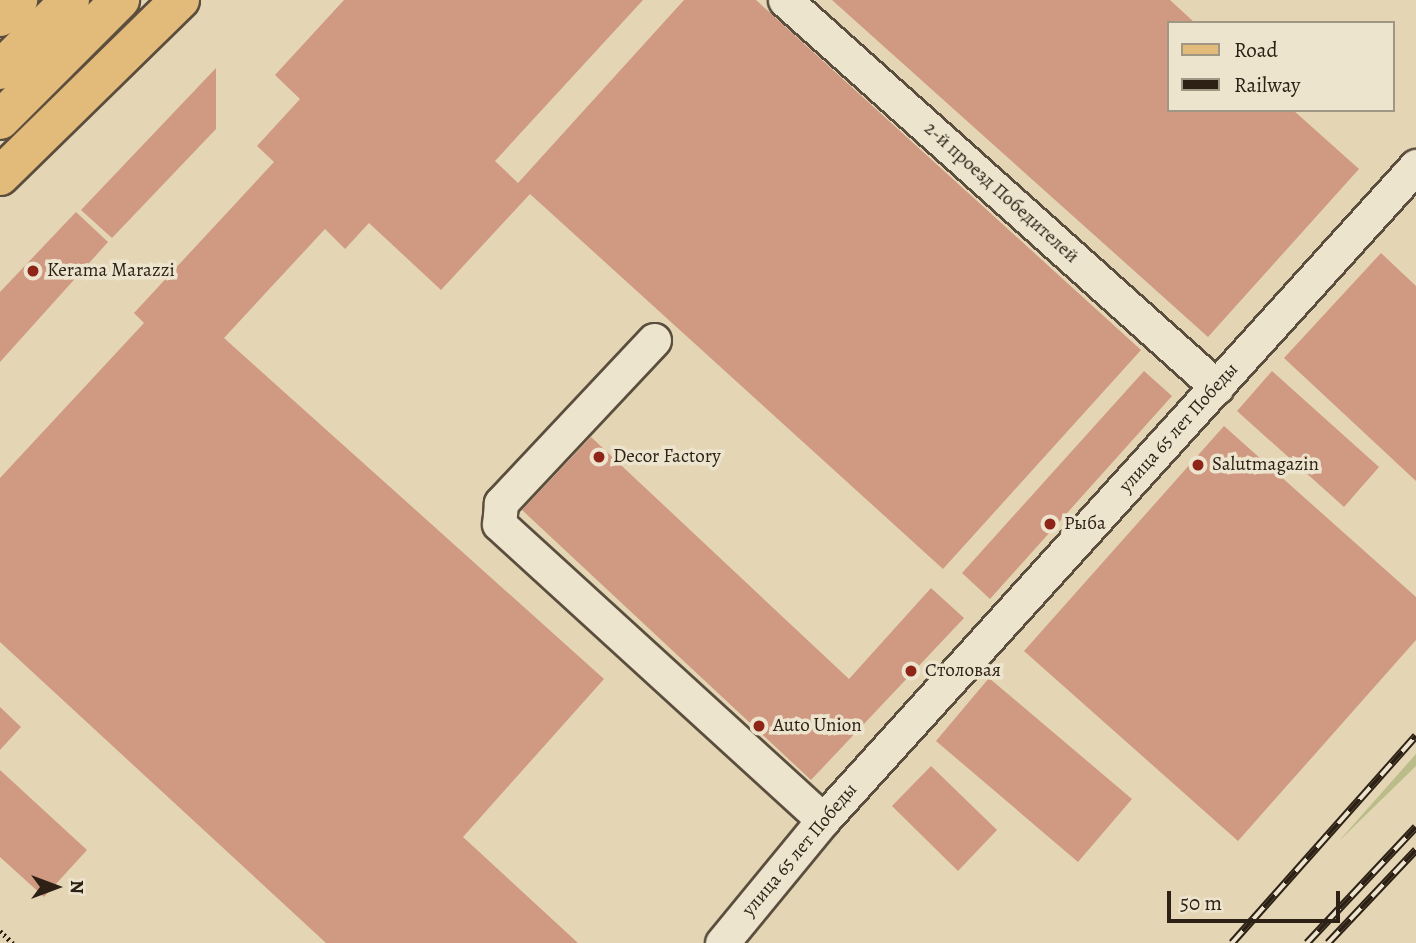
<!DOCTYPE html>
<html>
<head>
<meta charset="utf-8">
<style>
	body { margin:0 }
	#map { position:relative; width:1416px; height:943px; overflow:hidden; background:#e4d5b4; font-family:Alegreya,serif }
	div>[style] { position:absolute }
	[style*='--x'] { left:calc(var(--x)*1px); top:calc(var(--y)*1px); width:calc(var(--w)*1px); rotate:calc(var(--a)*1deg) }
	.green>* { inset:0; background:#babc89 }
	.building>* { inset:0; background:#d09a82 }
	.path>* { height:4.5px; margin-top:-2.25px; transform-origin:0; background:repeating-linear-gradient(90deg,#2d2116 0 2px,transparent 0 5.5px) }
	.roads { filter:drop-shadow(2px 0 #5b4e3e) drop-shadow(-2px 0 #5b4e3e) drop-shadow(0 2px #5b4e3e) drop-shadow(0 -2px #5b4e3e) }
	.minor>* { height:33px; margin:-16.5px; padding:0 16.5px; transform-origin:16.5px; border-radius:16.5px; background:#ede4ce }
	.major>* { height:38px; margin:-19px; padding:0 19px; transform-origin:19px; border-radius:19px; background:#e2ba7a }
	.rail>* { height:8px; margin-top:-4px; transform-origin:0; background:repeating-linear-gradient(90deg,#ede4ce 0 16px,#2d2116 0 32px); box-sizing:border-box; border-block:2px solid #2d2116 }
	.dots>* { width:19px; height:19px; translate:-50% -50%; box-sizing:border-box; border:4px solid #ede4ce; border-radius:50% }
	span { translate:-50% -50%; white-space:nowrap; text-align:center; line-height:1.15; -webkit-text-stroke:7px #ede4ce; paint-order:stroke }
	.street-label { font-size:19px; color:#2d2116 }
	.poi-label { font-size:19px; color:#2d2116 }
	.left { translate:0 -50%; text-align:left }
	.legend { position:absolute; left:1167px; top:21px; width:228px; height:91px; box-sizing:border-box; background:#ede4ce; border:2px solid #a09684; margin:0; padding:9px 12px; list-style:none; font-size:21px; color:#2d2116 }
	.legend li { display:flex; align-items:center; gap:14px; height:35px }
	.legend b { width:35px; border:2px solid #a09684 }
	.north { position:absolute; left:21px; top:852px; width:70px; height:70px; -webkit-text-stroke:5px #ede4ce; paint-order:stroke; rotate:90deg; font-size:19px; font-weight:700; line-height:28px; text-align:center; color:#2d2116 }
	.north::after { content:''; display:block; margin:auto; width:24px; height:32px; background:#2d2116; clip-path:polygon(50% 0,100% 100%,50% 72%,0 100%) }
	.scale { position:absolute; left:1167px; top:891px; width:173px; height:32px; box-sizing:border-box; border:4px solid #2d2116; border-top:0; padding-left:9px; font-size:21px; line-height:24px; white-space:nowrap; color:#2d2116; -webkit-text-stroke:5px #ede4ce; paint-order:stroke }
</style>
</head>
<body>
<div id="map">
	<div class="green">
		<i style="clip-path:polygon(1416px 754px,1416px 766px,1338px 842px)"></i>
	</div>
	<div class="building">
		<i style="clip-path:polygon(344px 0,643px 0,495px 161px,518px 183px,684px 0,756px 0,1141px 350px,943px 569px,530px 194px,441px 290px,369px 223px,345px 249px,325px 229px,224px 338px,604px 679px,463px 837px,578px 943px,326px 943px,0 642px,0 478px,144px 323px,134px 313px,274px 162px,257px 146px,300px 99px,275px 75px)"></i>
		<i style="clip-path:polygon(832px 0,1170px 0,1195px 23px,1169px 23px,1169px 110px,1293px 110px,1359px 169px,1208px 337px)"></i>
		<i style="clip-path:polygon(216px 68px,216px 129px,112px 238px,81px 210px)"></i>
		<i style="clip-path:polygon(76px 212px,108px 242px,0 362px,0 292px)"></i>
		<i style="clip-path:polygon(1381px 253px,1416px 286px,1416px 481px,1284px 358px)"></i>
		<i style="clip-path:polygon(1144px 371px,1172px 396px,990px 599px,962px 573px)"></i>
		<i style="clip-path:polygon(1272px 371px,1379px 467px,1344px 507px,1237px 411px)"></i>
		<i style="clip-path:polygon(1224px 426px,1416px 597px,1416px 640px,1238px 841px,1024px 651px)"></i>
		<i style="clip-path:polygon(591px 437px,849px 679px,931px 588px,964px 618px,811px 780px,522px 510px)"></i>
		<i style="clip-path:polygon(989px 678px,1132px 799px,1078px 862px,936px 741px)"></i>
		<i style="clip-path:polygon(0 707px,21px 727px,0 750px)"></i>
		<i style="clip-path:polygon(931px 766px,997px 830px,958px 871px,892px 806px)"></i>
		<i style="clip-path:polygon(0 770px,87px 850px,44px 897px,0 857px)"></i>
	</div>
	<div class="path">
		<i style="--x:0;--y:931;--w:18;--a:43"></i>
	</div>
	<div class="roads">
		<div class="minor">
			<i style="--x:785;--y:0;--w:580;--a:41.86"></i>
			<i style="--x:654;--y:340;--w:224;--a:133.2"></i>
			<i style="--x:501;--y:503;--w:21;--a:95"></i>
			<i style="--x:499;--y:524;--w:439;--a:42.4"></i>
			<i style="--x:722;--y:943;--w:159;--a:-50.6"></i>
			<i style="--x:823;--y:820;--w:883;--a:-47.8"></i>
		</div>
		<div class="major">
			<i style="--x:0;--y:17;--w:25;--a:-43"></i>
			<i style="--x:0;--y:70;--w:99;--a:-45"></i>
			<i style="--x:0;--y:120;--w:170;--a:-45"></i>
			<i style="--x:0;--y:176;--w:252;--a:-44.4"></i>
		</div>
	</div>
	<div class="rail">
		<i style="--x:1232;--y:943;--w:277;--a:-48.4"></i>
		<i style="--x:1307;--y:943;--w:159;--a:-46.8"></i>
		<i style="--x:1328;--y:943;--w:128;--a:-46.6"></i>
	</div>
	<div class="dots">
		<i style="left:33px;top:271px;background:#8f2418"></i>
		<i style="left:599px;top:457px;background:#8f2418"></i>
		<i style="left:1198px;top:465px;background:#8f2418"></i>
		<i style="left:1050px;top:524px;background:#8f2418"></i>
		<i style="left:911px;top:671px;background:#8f2418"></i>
		<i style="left:759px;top:726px;background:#8f2418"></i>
	</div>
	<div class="street-label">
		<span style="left:1001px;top:193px;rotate:42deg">2-й проезд Победителей</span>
		<span style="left:1179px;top:428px;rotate:-48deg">улица 65 лет Победы</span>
		<span style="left:800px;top:850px;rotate:-50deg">улица 65 лет Победы</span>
	</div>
	<div class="poi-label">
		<span class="left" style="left:47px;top:271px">Kerama Marazzi</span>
		<span class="left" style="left:613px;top:457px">Decor Factory</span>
		<span class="left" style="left:1212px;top:465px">Salutmagazin</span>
		<span class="left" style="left:1064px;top:524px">Рыба</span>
		<span class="left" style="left:925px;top:671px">Столовая</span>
		<span class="left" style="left:773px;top:726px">Auto Union</span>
	</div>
	<ul class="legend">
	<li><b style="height:9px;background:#e2ba7a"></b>Road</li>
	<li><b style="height:9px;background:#2d2116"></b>Railway</li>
	</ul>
	<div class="north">N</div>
	<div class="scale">50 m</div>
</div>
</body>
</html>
